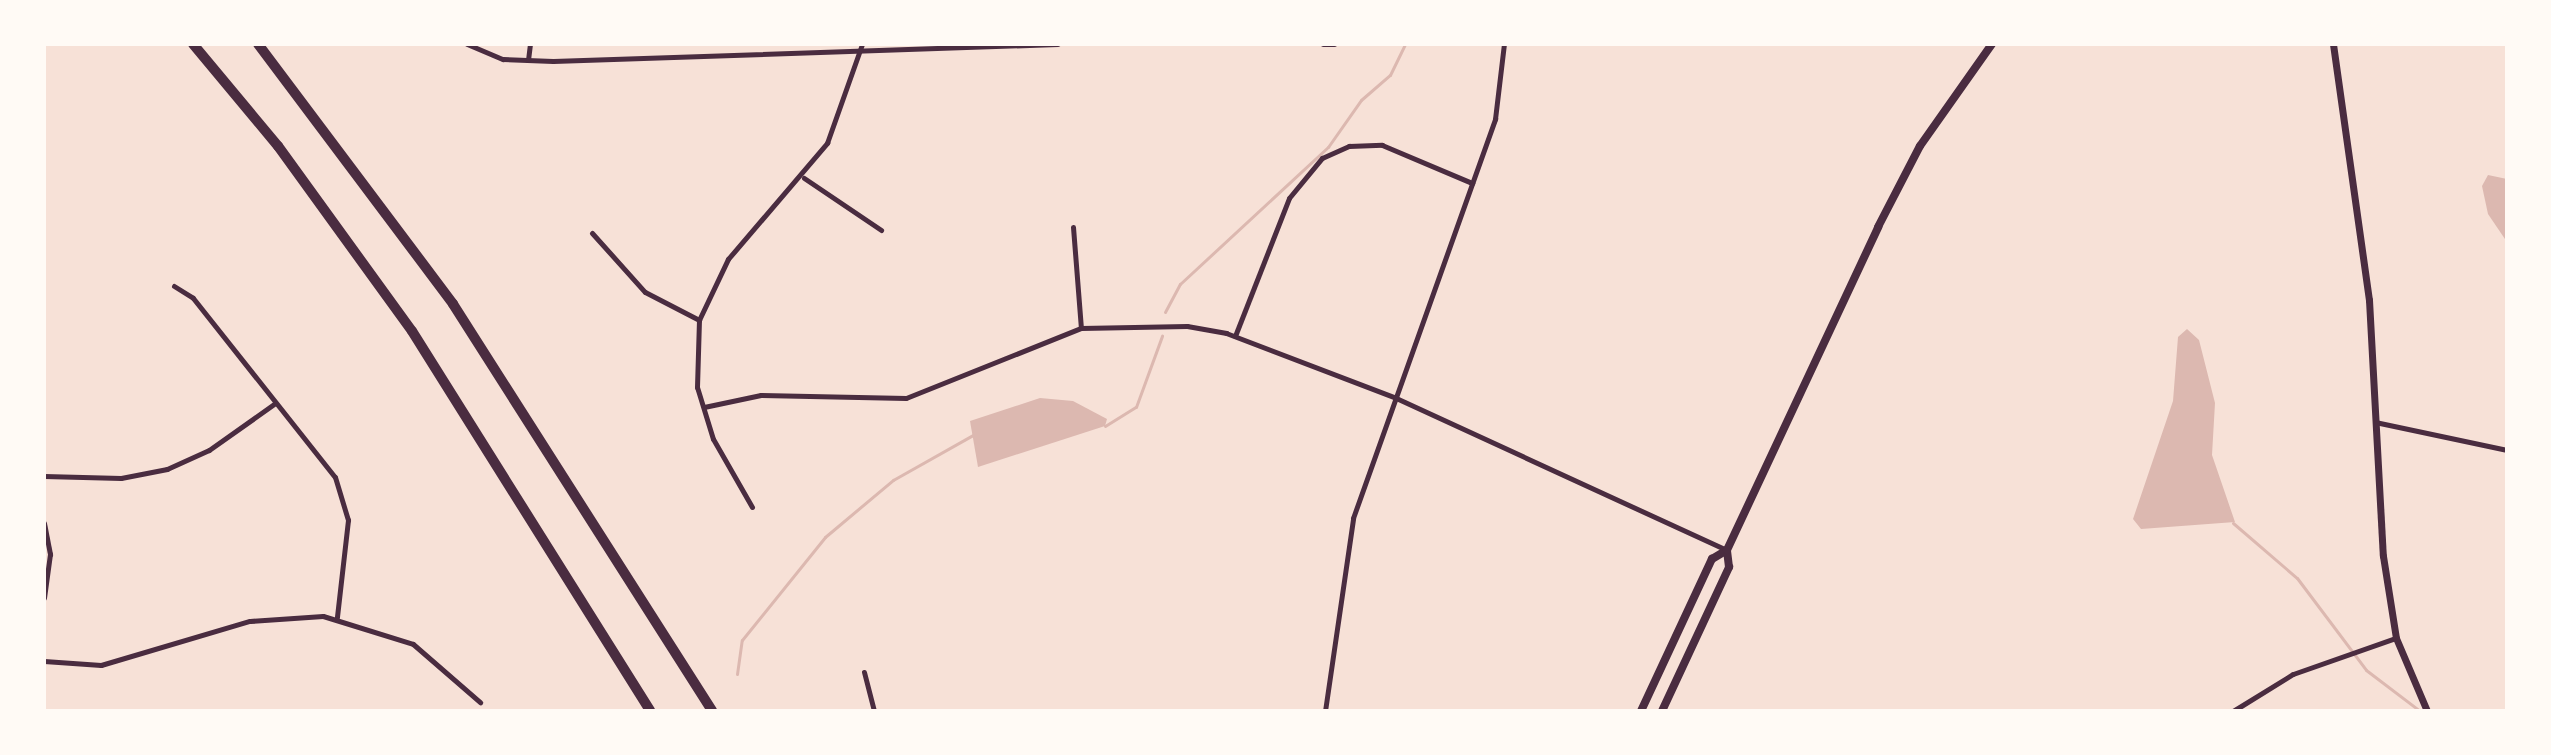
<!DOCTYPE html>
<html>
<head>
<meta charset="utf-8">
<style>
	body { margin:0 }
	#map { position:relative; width:2551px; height:755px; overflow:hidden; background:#f7e1d7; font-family:Mulish,sans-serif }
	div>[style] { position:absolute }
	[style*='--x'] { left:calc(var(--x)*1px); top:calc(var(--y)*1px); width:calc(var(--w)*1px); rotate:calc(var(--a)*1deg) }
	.water>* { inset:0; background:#dcb8b0 }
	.stream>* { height:3px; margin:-1.5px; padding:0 1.5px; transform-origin:1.5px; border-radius:1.5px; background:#dcb8b0 }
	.minor>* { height:5px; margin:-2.5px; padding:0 2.5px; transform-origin:2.5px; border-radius:2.5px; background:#4a2c40 }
	.tertiary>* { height:7px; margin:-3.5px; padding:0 3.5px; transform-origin:3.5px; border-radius:3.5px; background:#4a2c40 }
	.primary>* { height:8px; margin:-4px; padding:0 4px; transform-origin:4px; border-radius:4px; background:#4a2c40 }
	.motorway>* { height:10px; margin:-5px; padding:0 5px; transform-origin:5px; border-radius:5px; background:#4a2c40 }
	span { translate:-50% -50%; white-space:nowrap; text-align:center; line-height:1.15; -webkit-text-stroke:6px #fffaf5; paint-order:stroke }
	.frame { position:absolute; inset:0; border:46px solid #fffaf5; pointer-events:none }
</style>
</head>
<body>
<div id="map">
	<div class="water">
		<i style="clip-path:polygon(2488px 175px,2507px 179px,2507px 242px,2488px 214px,2482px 186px)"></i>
		<i style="clip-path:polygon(2187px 329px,2199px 340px,2215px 403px,2212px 455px,2235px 522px,2141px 529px,2133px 519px,2173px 401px,2178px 337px)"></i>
		<i style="clip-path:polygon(1040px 398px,1073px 401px,1107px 419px,1105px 426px,978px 467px,970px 421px)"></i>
	</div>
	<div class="stream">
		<i style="--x:1165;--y:312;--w:32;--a:-62"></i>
		<i style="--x:1180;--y:284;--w:202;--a:-42.8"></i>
		<i style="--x:1328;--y:147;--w:57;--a:-54.9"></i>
		<i style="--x:1361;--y:100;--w:38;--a:-41"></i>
		<i style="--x:1390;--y:75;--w:34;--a:-64"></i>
		<i style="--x:1105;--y:426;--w:36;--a:-32"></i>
		<i style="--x:1136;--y:407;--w:76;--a:-69.9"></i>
		<i style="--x:2233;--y:523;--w:84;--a:40.7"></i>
		<i style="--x:2297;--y:578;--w:115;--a:53.1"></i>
		<i style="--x:2366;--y:670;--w:68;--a:37.2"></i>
		<i style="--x:737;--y:674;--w:34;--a:-82"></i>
		<i style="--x:742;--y:640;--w:132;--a:-51.1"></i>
		<i style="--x:825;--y:537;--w:89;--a:-40"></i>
		<i style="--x:893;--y:480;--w:92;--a:-29.4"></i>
	</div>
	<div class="minor">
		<i style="--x:467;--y:44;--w:39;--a:23"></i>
		<i style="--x:503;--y:59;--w:50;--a:2.3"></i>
		<i style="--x:553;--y:61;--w:505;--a:-1.93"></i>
		<i style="--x:1323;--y:44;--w:11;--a:0"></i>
		<i style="--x:528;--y:60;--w:16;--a:-83"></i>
		<i style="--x:804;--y:178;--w:93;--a:34"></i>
		<i style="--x:1073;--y:227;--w:101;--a:85.5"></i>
		<i style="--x:592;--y:233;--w:79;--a:48.1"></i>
		<i style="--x:645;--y:292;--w:61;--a:27.4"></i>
		<i style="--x:174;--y:286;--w:22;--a:32"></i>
		<i style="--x:193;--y:298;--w:228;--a:51.6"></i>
		<i style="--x:335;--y:477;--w:45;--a:73.2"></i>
		<i style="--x:348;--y:520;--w:98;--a:96.5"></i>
		<i style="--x:1235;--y:336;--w:148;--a:-68.6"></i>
		<i style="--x:1289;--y:198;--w:52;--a:-50.5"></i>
		<i style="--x:1322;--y:158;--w:30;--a:-24"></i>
		<i style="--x:1349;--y:146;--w:33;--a:-2"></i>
		<i style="--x:1382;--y:145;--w:98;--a:22.9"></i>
		<i style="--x:704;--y:407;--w:58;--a:-11.9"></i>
		<i style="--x:761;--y:395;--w:145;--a:1.2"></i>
		<i style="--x:906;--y:398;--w:188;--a:-21.8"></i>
		<i style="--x:1081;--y:328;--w:106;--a:-1.1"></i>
		<i style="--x:1187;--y:326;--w:40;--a:10"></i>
		<i style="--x:1226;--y:333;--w:182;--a:20.9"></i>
		<i style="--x:1396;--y:398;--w:364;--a:24.7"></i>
		<i style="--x:2375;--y:422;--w:135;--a:12"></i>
		<i style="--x:44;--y:476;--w:77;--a:1.5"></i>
		<i style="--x:121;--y:478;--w:47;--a:-11.1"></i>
		<i style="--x:167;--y:469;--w:46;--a:-24.3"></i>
		<i style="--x:209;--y:450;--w:80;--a:-35.3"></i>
		<i style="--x:752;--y:507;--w:78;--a:-119.8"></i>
		<i style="--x:713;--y:439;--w:54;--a:-107.1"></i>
		<i style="--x:697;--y:387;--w:67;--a:-88.3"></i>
		<i style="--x:699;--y:320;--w:68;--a:-64.6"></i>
		<i style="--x:728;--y:259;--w:153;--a:-49.5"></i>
		<i style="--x:827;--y:143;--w:105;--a:-70.5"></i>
		<i style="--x:44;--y:523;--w:32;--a:79"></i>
		<i style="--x:50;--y:554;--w:44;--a:97.8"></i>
		<i style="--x:44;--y:661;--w:57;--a:4"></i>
		<i style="--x:101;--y:665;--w:155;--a:-16.5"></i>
		<i style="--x:250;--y:621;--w:73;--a:-3.9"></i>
		<i style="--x:323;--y:616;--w:94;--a:17.3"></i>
		<i style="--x:413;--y:644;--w:89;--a:40.9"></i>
		<i style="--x:864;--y:672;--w:40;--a:75.6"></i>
		<i style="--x:1325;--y:711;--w:195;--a:-81.7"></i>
		<i style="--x:1353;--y:518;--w:424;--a:-70.4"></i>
		<i style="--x:1495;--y:119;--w:76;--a:-83.2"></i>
		<i style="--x:2233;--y:711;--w:70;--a:-31.7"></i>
		<i style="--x:2293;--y:674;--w:109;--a:-19.3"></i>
	</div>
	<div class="tertiary">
		<i style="--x:2333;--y:44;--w:259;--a:82"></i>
		<i style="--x:2369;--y:300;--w:256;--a:86.9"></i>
		<i style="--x:2383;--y:556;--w:83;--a:81"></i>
		<i style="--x:2396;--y:638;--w:79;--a:67"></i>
	</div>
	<div class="primary">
		<i style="--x:1641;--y:711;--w:168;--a:-65"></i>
		<i style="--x:1712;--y:559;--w:17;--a:-31"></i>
		<i style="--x:1662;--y:711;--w:159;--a:-65"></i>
		<i style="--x:1729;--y:567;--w:17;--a:-97"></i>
		<i style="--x:1727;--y:550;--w:357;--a:-64.9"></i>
		<i style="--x:1878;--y:227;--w:91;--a:-62.6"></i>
		<i style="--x:1920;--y:146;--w:125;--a:-54.8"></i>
	</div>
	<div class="motorway">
		<i style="--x:193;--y:44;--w:133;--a:50.2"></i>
		<i style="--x:278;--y:146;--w:228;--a:54.1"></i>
		<i style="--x:412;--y:331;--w:448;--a:57.9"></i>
		<i style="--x:258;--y:44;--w:325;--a:53.1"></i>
		<i style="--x:453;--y:304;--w:482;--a:57.5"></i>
	</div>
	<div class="frame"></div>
</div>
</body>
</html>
